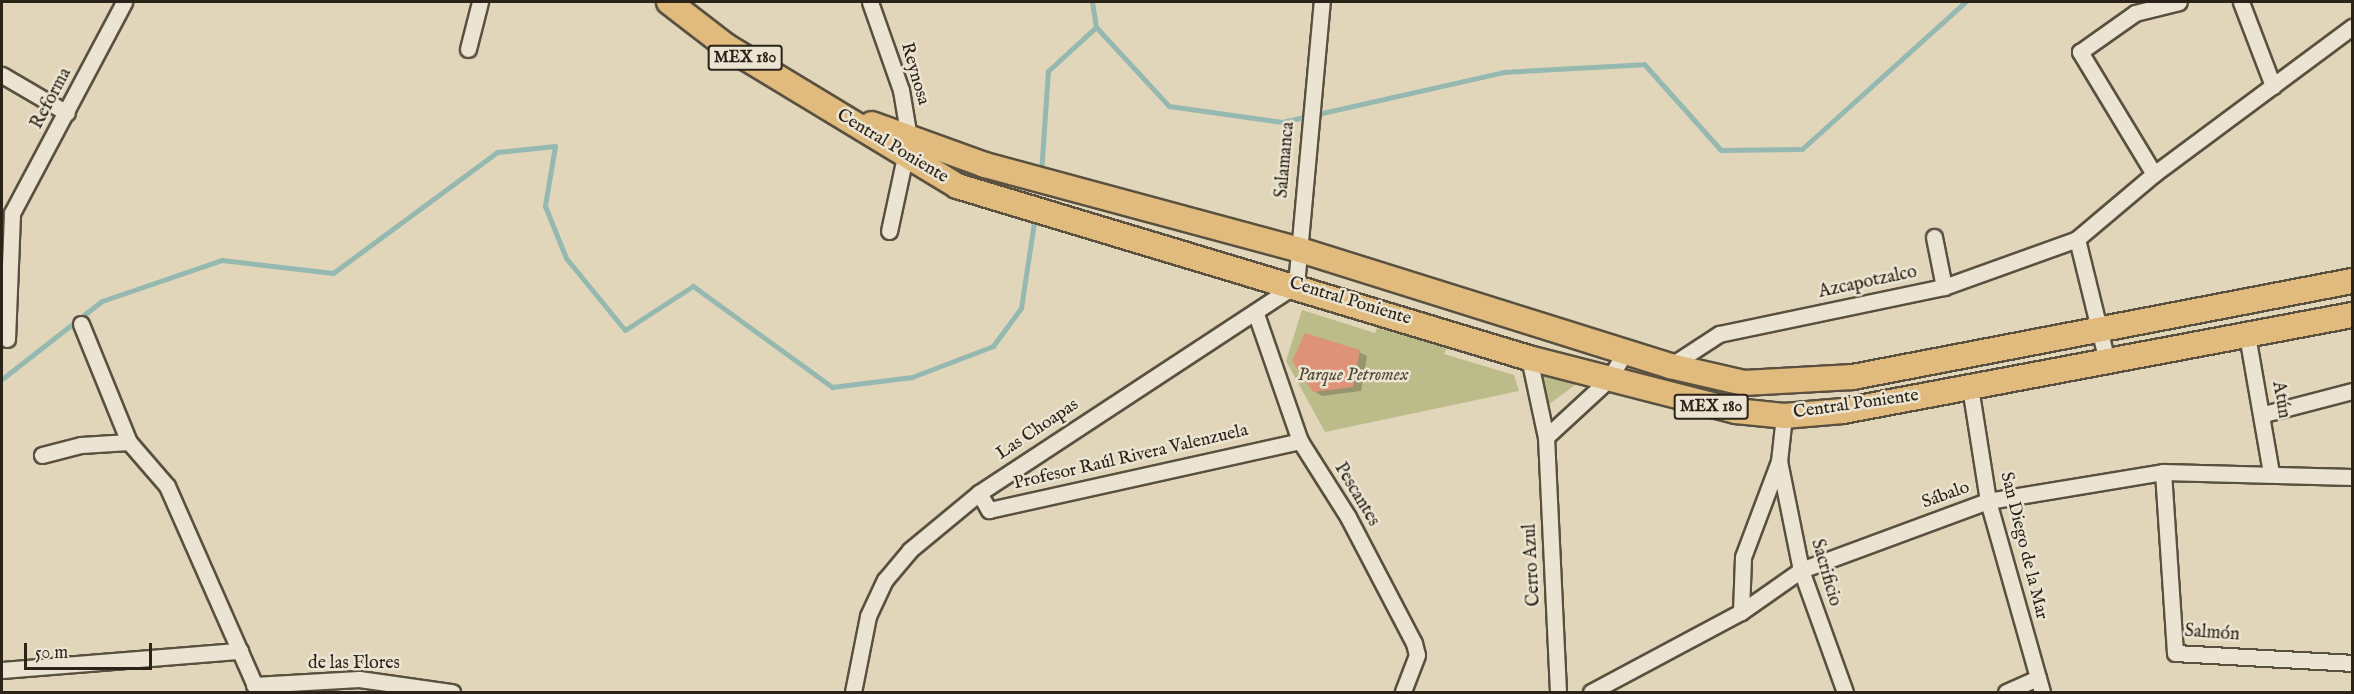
<!DOCTYPE html>
<html>
<head>
<meta charset="utf-8">
<style>
	body { margin:0 }
	#map { position:relative; width:2354px; height:694px; overflow:hidden; background:#e2d6ba; font-family:"IM FELL English",serif }
	div>[style] { position:absolute }
	[style*='--x'] { left:calc(var(--x)*1px); top:calc(var(--y)*1px); width:calc(var(--w)*1px); rotate:calc(var(--a)*1deg) }
	.green>* { inset:0; background:#bcbb8a }
	.shadow>* { inset:0; background:#0003 }
	.stream>* { height:5px; margin:-2.5px; padding:0 2.5px; transform-origin:2.5px; border-radius:2.5px; background:#95b9b0 }
	.building>* { inset:0; background:#de9379 }
	.roads { filter:drop-shadow(2px 0 #595040) drop-shadow(-2px 0 #595040) drop-shadow(0 2px #595040) drop-shadow(0 -2px #595040) }
	.minor>* { height:15px; margin:-7.5px; padding:0 7.5px; transform-origin:7.5px; border-radius:7.5px; background:#ece4d2 }
	.primary>* { height:24px; margin:-12px; padding:0 12px; transform-origin:12px; border-radius:12px; background:#e1bb7d }
	span { translate:-50% -50%; white-space:nowrap; text-align:center; line-height:1.15; -webkit-text-stroke:5px #ece4d2; paint-order:stroke }
	.shield-label span { padding:2px 4px; background:#ece4d2; border:2px solid; border-radius:4px; -webkit-text-stroke-width:0 }
	.shield-label { font-size:16px; color:#2b2318; font-weight:700 }
	.street-label { font-size:18px; color:#2b2318 }
	.park-label { font-size:18px; color:#4f4934; font-style:italic }
	.frame { position:absolute; inset:0; border:3px solid #2b2318; pointer-events:none }
	.scale { position:absolute; left:24px; top:643px; width:128px; height:27px; box-sizing:border-box; border:3px solid #2b2318; border-top:0; padding-left:8px; font-size:18px; line-height:21px; white-space:nowrap; color:#2b2318; -webkit-text-stroke:4px #ece4d2; paint-order:stroke }
</style>
</head>
<body>
<div id="map">
	<div class="green">
		<i style="clip-path:polygon(1302px 310px,1375px 333px,1377px 328px,1448px 346px,1444px 354px,1514px 375px,1519px 391px,1325px 432px,1286px 361px)"></i>
		<i style="clip-path:polygon(1538px 369px,1579px 382px,1544px 408px)"></i>
	</div>
	<div class="shadow">
		<i style="clip-path:polygon(1359px 352px,1367px 356px,1361px 391px,1322px 396px,1314px 391px)"></i>
	</div>
	<div class="stream">
		<i style="--x:1092;--y:2;--w:25;--a:81"></i>
		<i style="--x:1096;--y:27;--w:108;--a:47.3"></i>
		<i style="--x:1169;--y:106;--w:114;--a:8.1"></i>
		<i style="--x:1282;--y:122;--w:227;--a:-12.7"></i>
		<i style="--x:1503;--y:72;--w:141;--a:-3.2"></i>
		<i style="--x:1644;--y:64;--w:115;--a:48.2"></i>
		<i style="--x:1721;--y:150;--w:81;--a:-0.7"></i>
		<i style="--x:1802;--y:149;--w:219;--a:-42"></i>
		<i style="--x:1041;--y:173;--w:102;--a:-86.1"></i>
		<i style="--x:1048;--y:71;--w:65;--a:-42.5"></i>
		<i style="--x:2;--y:379;--w:127;--a:-38"></i>
		<i style="--x:102;--y:301;--w:127;--a:-18.9"></i>
		<i style="--x:222;--y:260;--w:112;--a:6.7"></i>
		<i style="--x:333;--y:273;--w:204;--a:-36.4"></i>
		<i style="--x:497;--y:152;--w:58;--a:-5.9"></i>
		<i style="--x:555;--y:146;--w:61;--a:99.5"></i>
		<i style="--x:545;--y:206;--w:56;--a:68"></i>
		<i style="--x:566;--y:258;--w:93;--a:50.7"></i>
		<i style="--x:625;--y:330;--w:81;--a:-32.9"></i>
		<i style="--x:693;--y:286;--w:172;--a:36"></i>
		<i style="--x:832;--y:387;--w:81;--a:-7.1"></i>
		<i style="--x:912;--y:377;--w:87;--a:-20.9"></i>
		<i style="--x:993;--y:346;--w:47;--a:-53.6"></i>
		<i style="--x:1021;--y:308;--w:94;--a:-81.4"></i>
	</div>
	<div class="building">
		<i style="clip-path:polygon(1305px 333px,1360px 350px,1353px 387px,1313px 392px,1292px 361px)"></i>
	</div>
	<div class="roads">
		<div class="minor">
			<i style="--x:870;--y:2;--w:93;--a:70.6"></i>
			<i style="--x:901;--y:90;--w:49;--a:80.5"></i>
			<i style="--x:909;--y:138;--w:95;--a:102.1"></i>
			<i style="--x:2241;--y:2;--w:90;--a:69.1"></i>
			<i style="--x:468;--y:49;--w:49;--a:-75.7"></i>
			<i style="--x:2;--y:75;--w:75;--a:30.3"></i>
			<i style="--x:2154;--y:174;--w:143;--a:-121.2"></i>
			<i style="--x:2080;--y:52;--w:67;--a:-35.3"></i>
			<i style="--x:2135;--y:13;--w:45;--a:-14"></i>
			<i style="--x:1934;--y:237;--w:51;--a:78.7"></i>
			<i style="--x:2077;--y:239;--w:126;--a:76.2"></i>
			<i style="--x:1256;--y:314;--w:134;--a:70.9"></i>
			<i style="--x:1300;--y:441;--w:90;--a:57.7"></i>
			<i style="--x:1348;--y:517;--w:142;--a:62.4"></i>
			<i style="--x:1414;--y:643;--w:12;--a:76"></i>
			<i style="--x:1417;--y:655;--w:40;--a:111"></i>
			<i style="--x:81;--y:324;--w:127;--a:67.9"></i>
			<i style="--x:129;--y:442;--w:58;--a:49.2"></i>
			<i style="--x:167;--y:486;--w:225;--a:66.2"></i>
			<i style="--x:2247;--y:335;--w:140;--a:80.1"></i>
			<i style="--x:7;--y:339;--w:126;--a:-87.7"></i>
			<i style="--x:12;--y:213;--w:239;--a:-62"></i>
			<i style="--x:1529;--y:358;--w:81;--a:77.9"></i>
			<i style="--x:1546;--y:437;--w:255;--a:87.3"></i>
			<i style="--x:1670;--y:366;--w:59;--a:-33.1"></i>
			<i style="--x:1719;--y:334;--w:230;--a:-11.8"></i>
			<i style="--x:1944;--y:287;--w:141;--a:-19.8"></i>
			<i style="--x:2077;--y:239;--w:101;--a:-40.2"></i>
			<i style="--x:2154;--y:174;--w:247;--a:-36.6"></i>
			<i style="--x:1970;--y:387;--w:115;--a:81"></i>
			<i style="--x:1988;--y:501;--w:198;--a:74.2"></i>
			<i style="--x:2264;--y:414;--w:91;--a:-14.6"></i>
			<i style="--x:1784;--y:416;--w:45;--a:96.3"></i>
			<i style="--x:1779;--y:461;--w:111;--a:78.6"></i>
			<i style="--x:1801;--y:570;--w:130;--a:70.2"></i>
			<i style="--x:1546;--y:437;--w:86;--a:-42.6"></i>
			<i style="--x:1609;--y:379;--w:31;--a:-59"></i>
			<i style="--x:42;--y:455;--w:40;--a:-14.4"></i>
			<i style="--x:81;--y:445;--w:48;--a:-3.6"></i>
			<i style="--x:2163;--y:472;--w:181;--a:86.2"></i>
			<i style="--x:2175;--y:653;--w:177;--a:3.2"></i>
			<i style="--x:979;--y:493;--w:20;--a:60"></i>
			<i style="--x:989;--y:510;--w:319;--a:-12.5"></i>
			<i style="--x:1741;--y:612;--w:55;--a:-87.9"></i>
			<i style="--x:1743;--y:557;--w:103;--a:-69.4"></i>
			<i style="--x:2;--y:670;--w:239;--a:-4.6"></i>
			<i style="--x:254;--y:685;--w:105;--a:-3.3"></i>
			<i style="--x:359;--y:679;--w:94;--a:8"></i>
			<i style="--x:853;--y:692;--w:77;--a:-78.8"></i>
			<i style="--x:868;--y:616;--w:40;--a:-65"></i>
			<i style="--x:885;--y:580;--w:39;--a:-50"></i>
			<i style="--x:910;--y:550;--w:89;--a:-39.6"></i>
			<i style="--x:979;--y:493;--w:379;--a:-33.3"></i>
			<i style="--x:1296;--y:285;--w:284;--a:-84.8"></i>
			<i style="--x:1591;--y:692;--w:170;--a:-28.1"></i>
			<i style="--x:1741;--y:612;--w:73;--a:-35"></i>
			<i style="--x:1801;--y:570;--w:199;--a:-20.3"></i>
			<i style="--x:1988;--y:501;--w:177;--a:-9.4"></i>
			<i style="--x:2163;--y:472;--w:189;--a:1.5"></i>
			<i style="--x:2006;--y:692;--w:35;--a:-24"></i>
		</div>
		<div class="primary">
			<i style="--x:669;--y:2;--w:72;--a:37.7"></i>
			<i style="--x:726;--y:46;--w:270;--a:31.2"></i>
			<i style="--x:957;--y:186;--w:597;--a:16.74"></i>
			<i style="--x:1529;--y:358;--w:214;--a:14.4"></i>
			<i style="--x:1736;--y:411;--w:48;--a:5.9"></i>
			<i style="--x:1784;--y:416;--w:59;--a:-4.8"></i>
			<i style="--x:1843;--y:411;--w:518;--a:-10.68"></i>
			<i style="--x:872;--y:124;--w:120;--a:19.9"></i>
			<i style="--x:985;--y:165;--w:323;--a:15.1"></i>
			<i style="--x:1297;--y:249;--w:391;--a:17.4"></i>
			<i style="--x:1670;--y:366;--w:76;--a:12.9"></i>
			<i style="--x:1744;--y:383;--w:109;--a:-3.2"></i>
			<i style="--x:1853;--y:377;--w:508;--a:-10.89"></i>
		</div>
	</div>
	<div class="shield-label">
		<span style="left:745px;top:58px">MEX 180</span>
		<span style="left:1711px;top:407px">MEX 180</span>
	</div>
	<div class="street-label">
		<span style="left:914px;top:74px;rotate:74deg">Reynosa</span>
		<span style="left:52px;top:99px;rotate:-62deg">Reforma</span>
		<span style="left:892px;top:147px;rotate:31deg">Central Poniente</span>
		<span style="left:1286px;top:160px;rotate:-85deg">Salamanca</span>
		<span style="left:1868px;top:283px;rotate:-12deg">Azcapotzalco</span>
		<span style="left:1350px;top:302px;rotate:17deg">Central Poniente</span>
		<span style="left:2280px;top:400px;rotate:80deg">Atún</span>
		<span style="left:1856px;top:405px;rotate:-8deg">Central Poniente</span>
		<span style="left:1038px;top:430px;rotate:-34deg">Las Choapas</span>
		<span style="left:1131px;top:458px;rotate:-13deg">Profesor Raúl Rivera Valenzuela</span>
		<span style="left:1356px;top:495px;rotate:59deg">Pescantes</span>
		<span style="left:1946px;top:496px;rotate:-20deg">Sábalo</span>
		<span style="left:2023px;top:546px;rotate:76deg">San Diego de la Mar</span>
		<span style="left:1533px;top:565px;rotate:-93deg">Cerro Azul</span>
		<span style="left:1825px;top:573px;rotate:74deg">Sacrificio</span>
		<span style="left:2212px;top:634px;rotate:4deg">Salmón</span>
		<span style="left:354px;top:664px">de las Flores</span>
	</div>
	<div class="park-label">
		<span style="left:1353px;top:376px">Parque Petromex</span>
	</div>
	<div class="frame"></div>
	<div class="scale">50 m</div>
</div>
</body>
</html>
